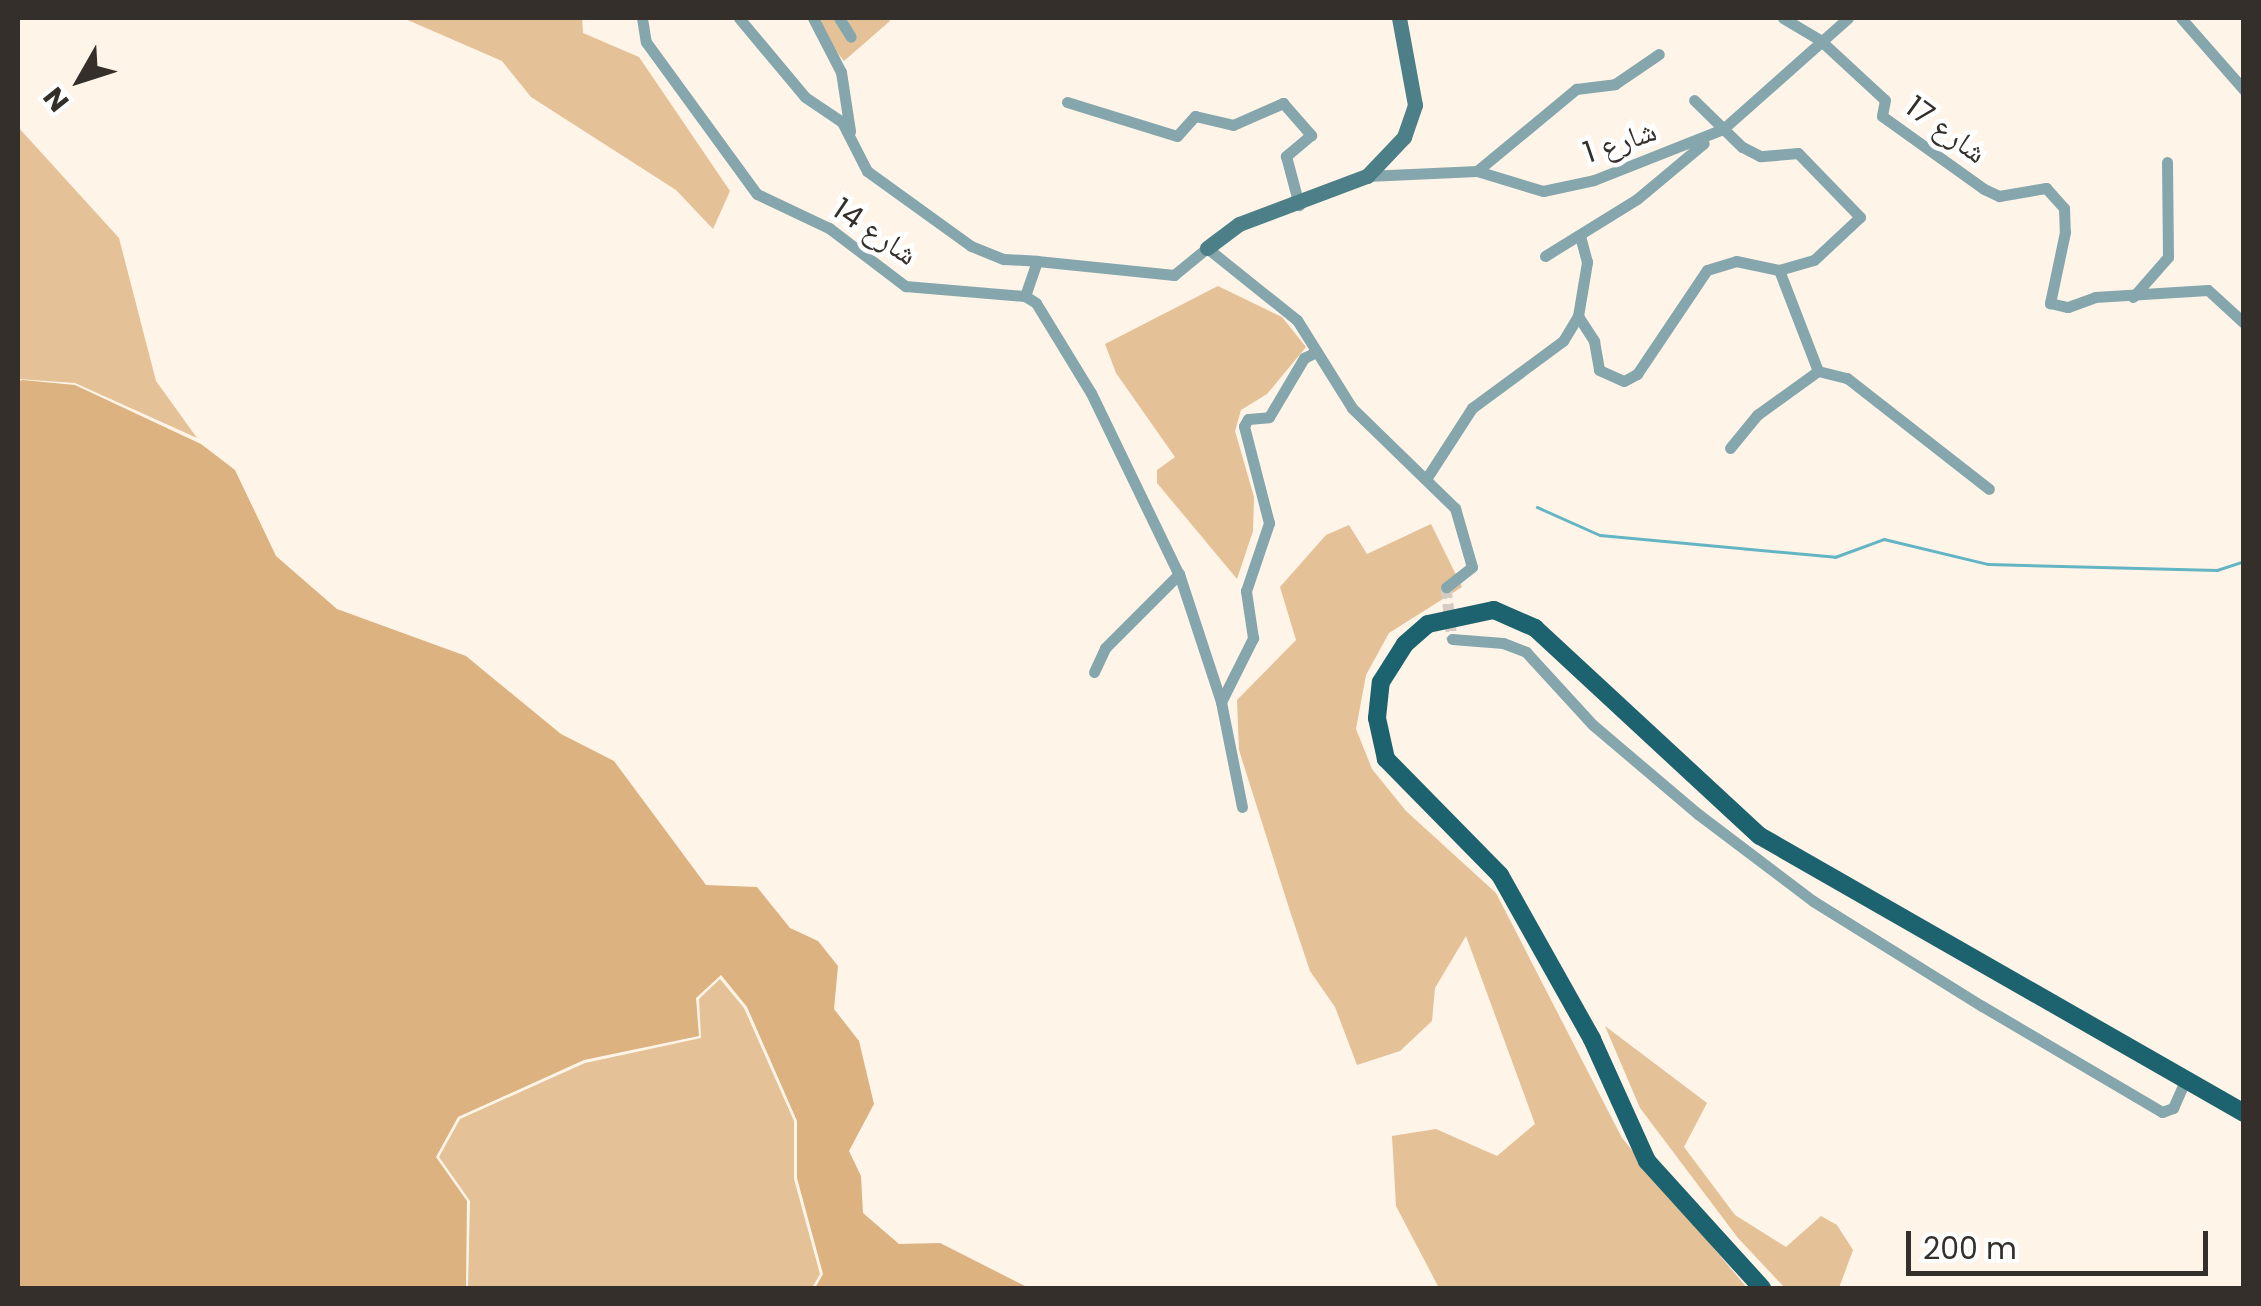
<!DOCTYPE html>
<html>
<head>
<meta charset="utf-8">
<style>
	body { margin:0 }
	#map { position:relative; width:2261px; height:1306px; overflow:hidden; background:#fff4e8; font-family:Poppins,"Noto Naskh Arabic",sans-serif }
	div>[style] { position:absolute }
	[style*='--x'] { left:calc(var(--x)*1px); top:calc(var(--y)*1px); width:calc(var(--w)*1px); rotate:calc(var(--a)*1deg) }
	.green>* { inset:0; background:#e4c197 }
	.forest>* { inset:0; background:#dcb380 }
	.stream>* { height:2.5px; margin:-1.25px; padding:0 1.25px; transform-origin:1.25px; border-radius:1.25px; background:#63b5c4 }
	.street-tunnel>* { height:11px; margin-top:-5.5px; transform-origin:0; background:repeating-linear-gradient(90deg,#d6cdc2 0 11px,transparent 0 16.5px) }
	.street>* { height:11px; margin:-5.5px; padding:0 5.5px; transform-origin:5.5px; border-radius:5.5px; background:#85a6ac }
	.secondary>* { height:15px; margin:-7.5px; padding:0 7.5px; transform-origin:7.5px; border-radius:7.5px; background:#4d7f88 }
	.primary>* { height:18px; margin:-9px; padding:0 9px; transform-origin:9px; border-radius:9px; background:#1c636f }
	span { translate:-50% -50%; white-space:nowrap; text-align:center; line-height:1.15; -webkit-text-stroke:9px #fff; paint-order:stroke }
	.street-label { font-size:30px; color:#342f2a }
	.frame { position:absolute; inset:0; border:20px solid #342f2a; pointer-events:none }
	.north { position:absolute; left:30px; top:30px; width:100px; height:100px; -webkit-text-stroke:8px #fff; paint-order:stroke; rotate:231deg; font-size:28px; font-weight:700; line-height:40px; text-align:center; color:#342f2a }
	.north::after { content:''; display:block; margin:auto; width:35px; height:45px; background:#342f2a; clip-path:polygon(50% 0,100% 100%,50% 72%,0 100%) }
	.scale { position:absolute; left:1906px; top:1231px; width:302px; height:45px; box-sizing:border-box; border:5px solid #342f2a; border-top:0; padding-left:12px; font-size:30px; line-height:35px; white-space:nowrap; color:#342f2a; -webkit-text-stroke:8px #fff; paint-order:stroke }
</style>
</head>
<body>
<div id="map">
	<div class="green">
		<i style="clip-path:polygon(403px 18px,582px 18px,583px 33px,639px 57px,730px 191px,713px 229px,676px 190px,531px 97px,502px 61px)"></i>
		<i style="clip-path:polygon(809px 18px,887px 18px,890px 21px,844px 61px)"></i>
		<i style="clip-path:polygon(18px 127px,119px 238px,156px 381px,197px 438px,75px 383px,18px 379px)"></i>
		<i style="clip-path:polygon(1218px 286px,1282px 317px,1306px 347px,1267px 394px,1241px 410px,1235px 431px,1254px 497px,1253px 531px,1237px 579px,1157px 483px,1157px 470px,1175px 457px,1116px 373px,1105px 344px)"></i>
		<i style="clip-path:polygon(1431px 524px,1462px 587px,1389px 633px,1366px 675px,1356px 729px,1372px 769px,1406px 811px,1496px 893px,1622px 1138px,1747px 1288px,1439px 1288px,1396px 1206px,1392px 1136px,1436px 1129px,1497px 1156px,1535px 1124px,1466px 936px,1435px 988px,1432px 1021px,1400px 1051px,1357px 1065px,1335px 1007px,1310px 971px,1289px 908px,1239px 750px,1237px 700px,1296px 640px,1280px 587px,1326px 535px,1349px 525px,1367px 554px)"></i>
		<i style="clip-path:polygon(720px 979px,744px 1008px,794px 1121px,794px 1179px,820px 1274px,812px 1288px,468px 1288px,470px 1201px,439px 1157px,460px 1119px,585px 1063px,701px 1038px,699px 999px)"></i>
		<i style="clip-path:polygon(1605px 1026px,1707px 1103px,1684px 1147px,1735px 1215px,1786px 1247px,1821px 1216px,1837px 1225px,1853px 1250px,1839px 1288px,1785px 1288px,1738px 1238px,1640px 1108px)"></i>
	</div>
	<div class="forest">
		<i style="clip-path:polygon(23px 380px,75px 385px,201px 444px,235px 470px,276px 556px,337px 609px,466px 656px,561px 734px,614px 761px,706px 885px,757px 887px,790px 928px,818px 941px,838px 966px,834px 1009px,859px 1041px,874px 1104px,849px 1151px,861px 1176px,863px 1213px,899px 1244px,940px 1243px,1029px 1288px,815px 1288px,823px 1274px,797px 1178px,797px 1121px,747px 1007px,721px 975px,696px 998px,699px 1036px,584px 1060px,458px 1117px,436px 1157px,467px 1201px,466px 1288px,18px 1288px,18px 381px)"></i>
	</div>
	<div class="stream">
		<i style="--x:1537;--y:507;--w:69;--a:24"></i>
		<i style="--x:1600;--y:535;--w:236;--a:5.3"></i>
		<i style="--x:1835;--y:557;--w:52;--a:-20.2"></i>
		<i style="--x:1884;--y:539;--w:107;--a:13.5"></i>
		<i style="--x:1988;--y:564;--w:229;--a:1.5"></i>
		<i style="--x:2217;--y:570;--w:28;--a:-18"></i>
	</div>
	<div class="street-tunnel">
		<i style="--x:1446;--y:587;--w:52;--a:83.4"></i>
	</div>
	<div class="street">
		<i style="--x:642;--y:18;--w:24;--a:81"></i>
		<i style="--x:646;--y:42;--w:188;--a:53.9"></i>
		<i style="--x:757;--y:194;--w:80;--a:25.3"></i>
		<i style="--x:829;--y:228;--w:96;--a:37.3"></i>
		<i style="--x:905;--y:286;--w:120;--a:4.8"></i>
		<i style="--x:1025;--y:296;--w:37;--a:-71"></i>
		<i style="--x:1037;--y:261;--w:138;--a:5.8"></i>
		<i style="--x:1174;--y:275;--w:43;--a:-39.3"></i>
		<i style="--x:1207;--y:248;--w:115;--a:38.7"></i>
		<i style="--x:1297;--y:320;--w:104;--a:58"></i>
		<i style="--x:1352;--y:408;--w:144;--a:44.2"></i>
		<i style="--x:1455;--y:508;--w:61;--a:73.9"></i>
		<i style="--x:1472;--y:567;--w:33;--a:142"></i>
		<i style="--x:739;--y:18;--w:103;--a:50.1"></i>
		<i style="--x:805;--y:97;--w:45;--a:34"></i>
		<i style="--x:842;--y:122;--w:55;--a:63"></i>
		<i style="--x:867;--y:171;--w:128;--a:35.8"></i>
		<i style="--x:971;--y:246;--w:35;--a:22"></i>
		<i style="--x:1004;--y:259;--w:33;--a:3"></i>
		<i style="--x:813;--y:18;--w:61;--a:62.6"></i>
		<i style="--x:841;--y:72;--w:60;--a:81.3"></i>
		<i style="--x:839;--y:18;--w:22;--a:58"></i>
		<i style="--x:1783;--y:18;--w:43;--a:30.7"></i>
		<i style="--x:1820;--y:40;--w:88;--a:42.7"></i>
		<i style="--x:1885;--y:100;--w:16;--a:101"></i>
		<i style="--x:1882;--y:116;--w:125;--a:35.6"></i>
		<i style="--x:1984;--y:189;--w:17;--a:25"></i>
		<i style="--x:1999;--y:196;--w:48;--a:-9.7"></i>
		<i style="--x:2046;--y:188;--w:27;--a:48"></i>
		<i style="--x:2064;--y:208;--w:24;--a:88"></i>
		<i style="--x:2065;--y:232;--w:73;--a:101.9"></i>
		<i style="--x:2050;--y:303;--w:18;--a:13"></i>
		<i style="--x:2068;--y:307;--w:29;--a:-20"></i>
		<i style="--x:2095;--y:297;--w:113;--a:-3.5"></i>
		<i style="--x:2208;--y:290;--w:49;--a:42.5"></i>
		<i style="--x:2181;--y:18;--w:96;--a:48.8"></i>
		<i style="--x:1067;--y:102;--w:115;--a:17.2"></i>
		<i style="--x:1177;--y:136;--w:27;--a:-48"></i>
		<i style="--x:1195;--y:116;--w:39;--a:13"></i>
		<i style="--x:1233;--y:125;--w:55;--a:-23.7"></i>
		<i style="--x:1283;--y:103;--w:43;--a:48.8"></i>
		<i style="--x:1311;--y:135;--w:33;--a:140"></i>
		<i style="--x:1286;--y:156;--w:51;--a:75.1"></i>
		<i style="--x:1477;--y:171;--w:129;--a:-39.6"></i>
		<i style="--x:1576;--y:89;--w:39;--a:-7"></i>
		<i style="--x:1615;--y:84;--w:53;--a:-34.3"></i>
		<i style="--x:1367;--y:176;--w:110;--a:-2.6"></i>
		<i style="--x:1477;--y:171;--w:69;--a:16.9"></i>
		<i style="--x:1543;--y:191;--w:52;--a:-12.2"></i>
		<i style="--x:1594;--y:180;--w:139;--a:-21.6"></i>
		<i style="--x:1723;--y:129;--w:167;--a:-41.6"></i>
		<i style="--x:1545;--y:256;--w:108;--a:-31.8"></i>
		<i style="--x:1637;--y:199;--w:87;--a:-39.9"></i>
		<i style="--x:1779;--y:270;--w:108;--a:68.9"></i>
		<i style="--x:1818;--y:371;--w:30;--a:14"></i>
		<i style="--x:1847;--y:378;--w:180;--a:38"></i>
		<i style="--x:1025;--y:296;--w:13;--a:32"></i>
		<i style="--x:1036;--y:303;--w:105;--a:58.6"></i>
		<i style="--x:1091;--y:393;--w:204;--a:64.2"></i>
		<i style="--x:1180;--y:577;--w:132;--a:71.8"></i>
		<i style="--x:1221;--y:702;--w:107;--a:78.7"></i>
		<i style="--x:2133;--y:297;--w:53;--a:-48.8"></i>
		<i style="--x:2168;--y:257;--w:95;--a:-90.6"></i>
		<i style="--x:1578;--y:316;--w:30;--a:57"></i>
		<i style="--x:1594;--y:341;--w:29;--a:80"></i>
		<i style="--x:1599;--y:370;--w:27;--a:24"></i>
		<i style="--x:1624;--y:381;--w:15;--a:-28"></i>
		<i style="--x:1637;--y:374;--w:125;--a:-56.1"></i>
		<i style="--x:1707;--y:270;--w:30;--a:-17"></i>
		<i style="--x:1736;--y:261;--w:44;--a:11.8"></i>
		<i style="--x:1779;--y:270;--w:36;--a:-16"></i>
		<i style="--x:1814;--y:260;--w:63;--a:-43.1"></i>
		<i style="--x:1860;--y:217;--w:89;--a:-134.1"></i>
		<i style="--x:1798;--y:153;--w:38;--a:175"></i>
		<i style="--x:1760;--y:156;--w:20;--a:-153"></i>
		<i style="--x:1742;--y:147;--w:67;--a:-135.6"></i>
		<i style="--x:1730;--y:448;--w:43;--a:-50.7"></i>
		<i style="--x:1757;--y:415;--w:75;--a:-35.8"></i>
		<i style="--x:1428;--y:476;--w:81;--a:-57.1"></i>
		<i style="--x:1472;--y:408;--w:113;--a:-36.4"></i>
		<i style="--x:1563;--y:341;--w:29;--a:-59"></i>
		<i style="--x:1578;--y:316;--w:55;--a:-80.5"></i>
		<i style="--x:1587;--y:262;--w:28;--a:-105"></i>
		<i style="--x:1452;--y:639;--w:51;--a:4.5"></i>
		<i style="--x:1503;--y:643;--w:25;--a:21"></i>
		<i style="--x:1526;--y:652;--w:99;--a:47.5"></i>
		<i style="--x:1593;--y:725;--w:138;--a:40.3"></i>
		<i style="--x:1698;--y:814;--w:144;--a:37.1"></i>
		<i style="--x:1813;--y:901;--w:199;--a:31.9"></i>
		<i style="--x:1982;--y:1006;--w:209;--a:30.5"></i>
		<i style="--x:2162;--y:1112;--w:12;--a:-20"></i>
		<i style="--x:2173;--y:1108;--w:30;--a:-66"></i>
		<i style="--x:1094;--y:672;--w:26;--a:-65"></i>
		<i style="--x:1105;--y:648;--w:105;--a:-45"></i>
		<i style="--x:1221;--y:702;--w:72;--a:-63.4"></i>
		<i style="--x:1253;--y:638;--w:48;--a:-98.5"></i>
		<i style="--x:1246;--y:591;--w:72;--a:-71.3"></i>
		<i style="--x:1269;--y:523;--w:100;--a:-104.5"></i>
		<i style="--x:1244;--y:426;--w:8;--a:-60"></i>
		<i style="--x:1248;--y:419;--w:21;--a:-5"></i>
		<i style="--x:1269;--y:417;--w:69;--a:-59.3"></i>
		<i style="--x:1304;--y:358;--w:13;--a:-27"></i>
	</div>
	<div class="secondary">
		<i style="--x:1207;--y:248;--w:40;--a:-37"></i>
		<i style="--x:1239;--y:224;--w:137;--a:-20.6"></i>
		<i style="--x:1367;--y:176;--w:54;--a:-46.5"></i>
		<i style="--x:1404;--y:137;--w:34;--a:-71"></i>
		<i style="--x:1415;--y:105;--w:88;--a:-100.4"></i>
	</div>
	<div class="primary">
		<i style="--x:1762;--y:1288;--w:171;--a:-132.2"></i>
		<i style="--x:1647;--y:1161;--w:134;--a:-114.3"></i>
		<i style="--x:1592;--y:1039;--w:188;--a:-119.3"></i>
		<i style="--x:1500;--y:875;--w:163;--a:-134.5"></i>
		<i style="--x:1386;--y:759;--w:42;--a:-102.4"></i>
		<i style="--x:1377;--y:718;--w:36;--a:-84"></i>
		<i style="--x:1381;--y:682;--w:45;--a:-57.7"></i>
		<i style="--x:1405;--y:644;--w:30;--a:-41"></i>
		<i style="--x:1428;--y:624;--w:67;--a:-12"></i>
		<i style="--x:1494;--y:610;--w:45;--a:23.7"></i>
		<i style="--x:1535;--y:628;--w:306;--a:42.8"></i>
		<i style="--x:1760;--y:836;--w:558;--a:29.78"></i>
	</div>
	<div class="street-label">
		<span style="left:1946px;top:130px;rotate:36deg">شارع 17</span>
		<span style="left:1620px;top:142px;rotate:-19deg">شارع 1</span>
		<span style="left:875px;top:232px;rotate:34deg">شارع 14</span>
	</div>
	<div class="frame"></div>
	<div class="north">N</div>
	<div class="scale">200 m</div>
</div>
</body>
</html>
